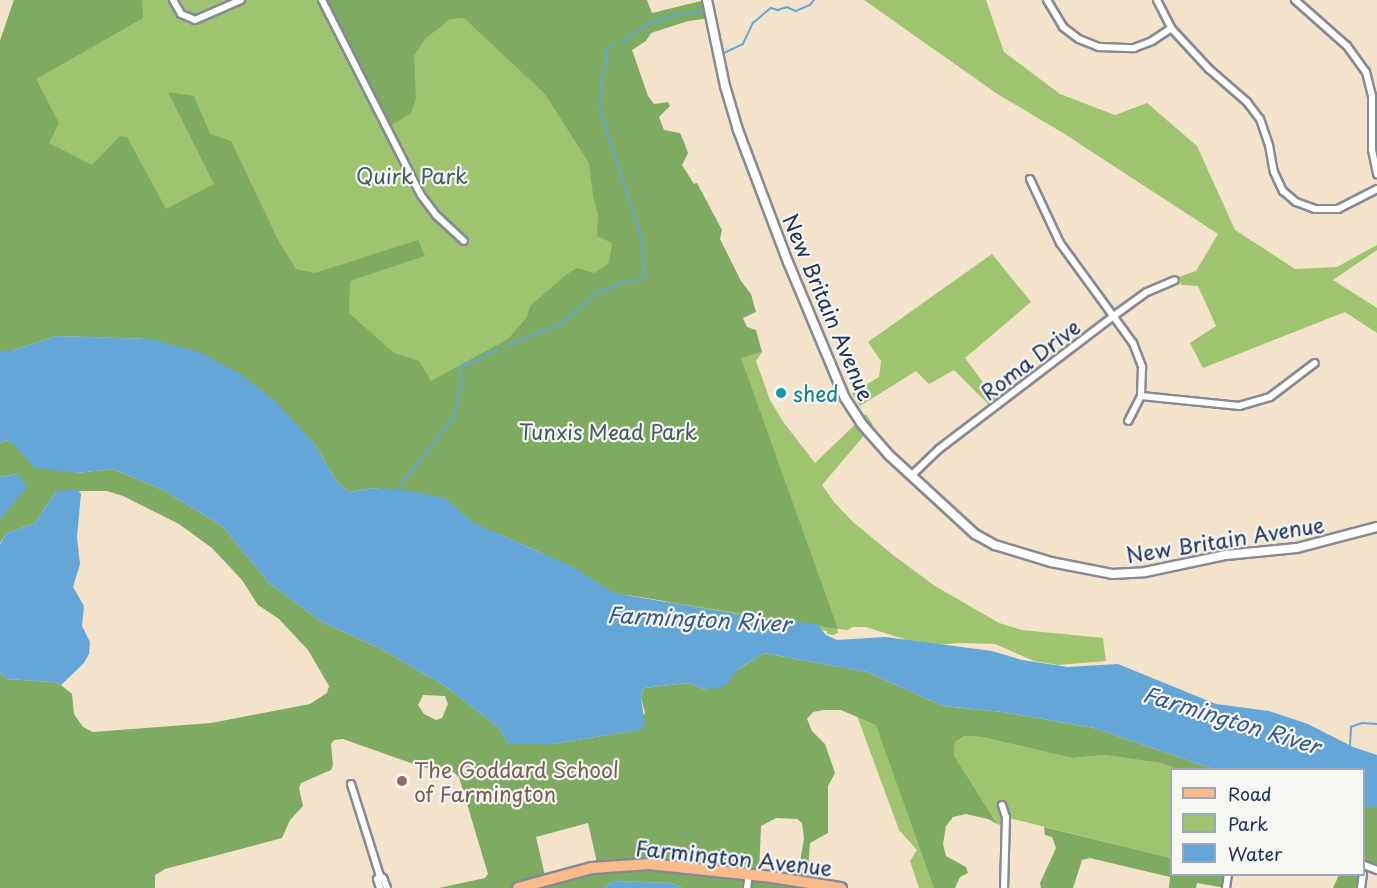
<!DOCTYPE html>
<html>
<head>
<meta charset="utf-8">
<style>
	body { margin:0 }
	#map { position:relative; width:1377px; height:888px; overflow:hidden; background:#f3e3cb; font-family:"Playpen Sans",sans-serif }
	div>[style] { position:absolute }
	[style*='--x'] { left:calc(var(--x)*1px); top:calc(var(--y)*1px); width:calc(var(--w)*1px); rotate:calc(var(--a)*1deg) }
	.green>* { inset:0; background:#9ec46f }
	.forest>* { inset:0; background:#7eaa62 }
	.water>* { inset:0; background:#64a6d8 }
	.stream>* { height:1.5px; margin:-0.75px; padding:0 0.75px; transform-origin:0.75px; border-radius:0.75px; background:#64a6d8 }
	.roads { filter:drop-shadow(2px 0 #878994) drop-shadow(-2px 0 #878994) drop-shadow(0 2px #878994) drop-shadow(0 -2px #878994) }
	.minor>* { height:6px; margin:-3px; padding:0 3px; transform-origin:3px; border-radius:3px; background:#fff }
	.tertiary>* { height:8px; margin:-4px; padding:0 4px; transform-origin:4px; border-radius:4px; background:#fff }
	.primary>* { height:10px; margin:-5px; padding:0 5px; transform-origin:5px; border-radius:5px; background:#fabb8b }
	.dots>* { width:16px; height:16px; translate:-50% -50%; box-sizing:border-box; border:3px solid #f6f6f2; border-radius:50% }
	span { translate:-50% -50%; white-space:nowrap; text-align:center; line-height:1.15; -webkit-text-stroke:4.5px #f6f6f2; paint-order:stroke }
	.park-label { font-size:21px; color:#425c63 }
	.street-label { font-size:21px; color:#1b2f5e }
	.culture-label { font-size:21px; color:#0d838f }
	.left { translate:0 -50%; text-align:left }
	.education-label { font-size:21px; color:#785e54 }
	.water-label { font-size:22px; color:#355989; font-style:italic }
	.legend { position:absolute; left:1170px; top:768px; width:195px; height:108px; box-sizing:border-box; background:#f6f6f2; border:2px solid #9ea6b7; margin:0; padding:8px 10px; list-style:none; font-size:18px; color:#1b2f5e }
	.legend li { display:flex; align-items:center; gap:12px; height:30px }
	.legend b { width:30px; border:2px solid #9ea6b7 }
</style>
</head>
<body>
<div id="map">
	<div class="green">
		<i style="clip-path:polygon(14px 0,610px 0,747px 356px,762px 352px,756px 361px,770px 400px,784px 423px,815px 463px,866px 414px,873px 425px,822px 485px,834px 502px,853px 522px,893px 555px,935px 586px,999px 623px,1022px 630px,1103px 638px,1106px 661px,1058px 665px,1034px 661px,995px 644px,960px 643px,926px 646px,866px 627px,852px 627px,848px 630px,838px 629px,837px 627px,838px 633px,833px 635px,827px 634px,827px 631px,696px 613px,643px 592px,615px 598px,519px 538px,483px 531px,141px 339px,0 41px)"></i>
		<i style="clip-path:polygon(864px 0,986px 0,1004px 52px,1060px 94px,1115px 115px,1147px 103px,1197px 146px,1235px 230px,1295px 269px,1337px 267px,1377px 245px,1377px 250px,1333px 280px,1377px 308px,1377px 333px,1345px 312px,1203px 368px,1190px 343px,1216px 326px,1198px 286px,1181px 285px,1179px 277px,1196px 271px,1218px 234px,1063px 133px,996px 93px)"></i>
		<i style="clip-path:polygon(992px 254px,1031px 302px,965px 358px,996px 400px,989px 405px,954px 370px,929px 384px,916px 371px,860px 406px,852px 393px,879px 377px,881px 361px,868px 342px)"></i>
		<i style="clip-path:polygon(839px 667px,850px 667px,953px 888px,919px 888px,910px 861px,917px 850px,899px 830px)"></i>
		<i style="clip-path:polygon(966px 736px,982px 737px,1072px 758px,1105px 755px,1160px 763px,1178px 769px,1172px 770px,1171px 858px,1009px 818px,1007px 827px,997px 824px,954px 755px,955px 742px)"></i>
	</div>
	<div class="forest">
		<i style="clip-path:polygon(14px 0,142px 0,143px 18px,36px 79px,59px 123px,49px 143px,92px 165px,120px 136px,127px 137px,166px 209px,214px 184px,168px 92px,194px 96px,210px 134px,231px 141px,279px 242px,296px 269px,315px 273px,418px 240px,425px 256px,350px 281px,349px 313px,394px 353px,419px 361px,431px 381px,508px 339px,527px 317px,530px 306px,567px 274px,577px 268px,594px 273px,609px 263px,612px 243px,597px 236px,598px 214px,593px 195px,589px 163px,545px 94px,464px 18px,450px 19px,425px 39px,414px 56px,416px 99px,411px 113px,387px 128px,322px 0,647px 0,652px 13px,701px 1px,709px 4px,711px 18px,688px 21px,651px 33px,646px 41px,632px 50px,648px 96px,654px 104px,668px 102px,670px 106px,659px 117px,664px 130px,680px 133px,684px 142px,688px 153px,682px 165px,694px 184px,697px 183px,722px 230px,720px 239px,741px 281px,751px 294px,756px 312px,743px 318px,747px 327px,756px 330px,762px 352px,741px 358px,838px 629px,614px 593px,571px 566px,472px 522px,445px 498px,374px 488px,350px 492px,338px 483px,313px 442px,150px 339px,57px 336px,11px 351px,0 351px,0 41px)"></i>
		<i style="clip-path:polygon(evenodd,9px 440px,76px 473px,113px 469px,163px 490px,222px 526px,270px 584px,322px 622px,381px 649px,445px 686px,499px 728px,508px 744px,552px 744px,633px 731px,645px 713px,641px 697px,644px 688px,688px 683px,706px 690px,764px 653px,867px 672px,943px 706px,1003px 712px,1094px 728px,1213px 769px,1178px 769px,1160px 763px,1105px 755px,1072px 758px,982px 737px,965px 736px,955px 742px,954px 755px,997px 824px,988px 819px,966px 814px,953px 817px,946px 826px,943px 844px,946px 856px,966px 867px,968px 873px,960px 877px,955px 888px,934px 888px,876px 725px,841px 710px,824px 710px,813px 712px,807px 719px,812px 731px,825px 744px,835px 773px,828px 786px,828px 833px,810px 843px,807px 882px,841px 888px,682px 888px,672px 883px,613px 881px,604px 888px,439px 888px,485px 878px,488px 874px,459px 777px,453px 772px,422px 767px,343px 739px,334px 740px,331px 744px,333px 765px,331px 770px,301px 783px,299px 788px,303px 806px,290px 820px,282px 838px,165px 869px,155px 875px,155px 888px,0 888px,0 672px,6px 679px,53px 682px,61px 685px,72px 694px,74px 714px,83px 727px,93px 732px,211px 723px,310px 704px,327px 693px,329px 686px,308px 650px,279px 619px,258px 605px,242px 580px,212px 548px,179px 524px,123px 496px,107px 491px,56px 491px,35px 523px,7px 533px,0 543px,0 520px,18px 474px,0 477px,0 443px,9px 440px,423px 695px,445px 696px,448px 704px,442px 718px,436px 720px,424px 714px,418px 705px,423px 695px,9px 440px,776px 818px,797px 819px,802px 823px,804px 838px,797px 881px,759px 875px,761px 826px,776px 818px,9px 440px,588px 823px,598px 867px,546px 880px,536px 837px,588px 823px)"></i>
		<i style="clip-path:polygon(1364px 807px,1377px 807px,1377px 870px,1365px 866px,1364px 873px)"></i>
		<i style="clip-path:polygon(1044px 827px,1171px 858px,1172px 874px,1228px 875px,1226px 888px,1197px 883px,1196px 888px,1169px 888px,1170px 877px,1090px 858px,1082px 860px,1073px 888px,1041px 888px,1040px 883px,1056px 848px,1052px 837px,1045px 835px)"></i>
		<i style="clip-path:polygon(1339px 875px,1363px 875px,1361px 888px,1333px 888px)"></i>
	</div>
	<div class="water">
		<i style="clip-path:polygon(57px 336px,150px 339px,200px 352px,242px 375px,276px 402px,313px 442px,338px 483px,350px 492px,374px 488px,410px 491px,445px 498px,472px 522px,571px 566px,614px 593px,753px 617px,817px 624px,826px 635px,837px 640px,885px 637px,992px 651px,1022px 660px,1068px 667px,1118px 664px,1216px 704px,1269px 711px,1308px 724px,1353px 747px,1377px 755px,1377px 807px,1364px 807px,1364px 770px,1213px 769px,1094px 728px,1003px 712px,943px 706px,867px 672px,764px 653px,737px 670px,726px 686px,706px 690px,688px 683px,644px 688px,641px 697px,645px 725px,640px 730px,552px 744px,508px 744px,499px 728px,445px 686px,381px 649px,322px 622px,270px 584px,222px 526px,163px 490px,113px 469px,76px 473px,35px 468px,9px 440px,0 443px,0 351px,11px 351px)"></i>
		<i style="clip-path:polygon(18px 474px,27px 487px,0 520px,0 477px)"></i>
		<i style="clip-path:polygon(77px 489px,81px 494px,77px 537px,80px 564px,73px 587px,84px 606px,82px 626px,90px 642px,89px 654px,84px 663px,61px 685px,53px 682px,6px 679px,0 672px,0 544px,7px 533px,35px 523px,56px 491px)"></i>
		<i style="clip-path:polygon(613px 881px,672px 883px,682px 888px,604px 888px)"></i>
	</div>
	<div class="stream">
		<i style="--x:622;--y:42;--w:35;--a:-33"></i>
		<i style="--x:651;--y:23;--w:30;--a:-17"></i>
		<i style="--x:680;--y:14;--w:25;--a:-5"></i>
		<i style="--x:724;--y:53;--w:21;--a:-25"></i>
		<i style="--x:743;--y:44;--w:23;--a:-65"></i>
		<i style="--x:753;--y:23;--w:23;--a:-40"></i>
		<i style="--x:771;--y:8;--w:7;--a:16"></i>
		<i style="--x:778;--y:10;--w:9;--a:-18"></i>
		<i style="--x:787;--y:7;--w:10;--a:24"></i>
		<i style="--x:796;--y:11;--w:15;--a:-23"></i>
		<i style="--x:810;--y:5;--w:6;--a:-51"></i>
		<i style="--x:507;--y:346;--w:58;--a:-22.2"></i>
		<i style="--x:561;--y:324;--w:46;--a:-40.6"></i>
		<i style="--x:596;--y:294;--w:28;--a:-23"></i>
		<i style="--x:622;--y:283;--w:18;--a:-9"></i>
		<i style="--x:640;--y:280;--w:7;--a:-45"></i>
		<i style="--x:645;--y:275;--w:38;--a:-96"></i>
		<i style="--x:641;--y:237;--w:137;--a:-107.9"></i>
		<i style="--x:599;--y:107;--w:16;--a:-79"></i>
		<i style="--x:602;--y:91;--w:13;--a:-99"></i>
		<i style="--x:600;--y:78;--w:17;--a:-66"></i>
		<i style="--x:607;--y:62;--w:12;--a:-95"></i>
		<i style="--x:606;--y:50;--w:11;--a:-34"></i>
		<i style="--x:398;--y:489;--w:91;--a:-52.1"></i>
		<i style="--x:454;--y:417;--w:38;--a:-78"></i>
		<i style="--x:462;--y:380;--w:12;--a:-104"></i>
		<i style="--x:459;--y:368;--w:43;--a:-24.8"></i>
		<i style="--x:1350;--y:747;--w:20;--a:-87"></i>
		<i style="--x:1351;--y:727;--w:12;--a:-20"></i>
		<i style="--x:1362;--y:723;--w:15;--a:4"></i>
	</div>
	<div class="roads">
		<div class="minor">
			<i style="--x:173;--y:0;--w:16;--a:60"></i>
			<i style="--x:181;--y:14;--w:15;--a:23"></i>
			<i style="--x:195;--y:20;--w:50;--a:-23.5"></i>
			<i style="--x:322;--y:0;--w:219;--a:63.1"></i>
			<i style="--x:421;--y:195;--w:25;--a:53"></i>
			<i style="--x:436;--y:215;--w:38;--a:43"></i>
			<i style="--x:1047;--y:0;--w:31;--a:59"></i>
			<i style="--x:1063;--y:27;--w:20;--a:37"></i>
			<i style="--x:1079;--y:39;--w:22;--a:22"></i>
			<i style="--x:1099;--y:47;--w:35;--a:2"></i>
			<i style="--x:1134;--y:48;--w:19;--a:-21"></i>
			<i style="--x:1152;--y:41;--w:23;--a:-34"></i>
			<i style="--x:1157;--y:0;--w:31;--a:63"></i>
			<i style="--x:1171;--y:28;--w:56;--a:47.2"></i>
			<i style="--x:1209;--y:69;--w:50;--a:41"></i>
			<i style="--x:1247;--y:102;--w:21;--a:53"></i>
			<i style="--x:1260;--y:119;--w:28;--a:71"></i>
			<i style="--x:1269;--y:145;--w:27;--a:80"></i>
			<i style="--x:1274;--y:172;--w:21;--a:65"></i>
			<i style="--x:1283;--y:191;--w:17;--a:40"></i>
			<i style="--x:1296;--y:202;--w:20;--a:20"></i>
			<i style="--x:1315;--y:209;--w:23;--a:0"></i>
			<i style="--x:1338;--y:209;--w:44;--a:-27.1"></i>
			<i style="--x:1295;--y:0;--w:69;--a:41.5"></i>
			<i style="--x:1347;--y:46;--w:32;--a:54"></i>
			<i style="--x:1366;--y:72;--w:25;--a:76"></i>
			<i style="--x:1372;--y:96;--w:54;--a:90"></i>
			<i style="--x:1372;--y:150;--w:25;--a:78"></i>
			<i style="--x:1030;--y:179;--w:71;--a:64.9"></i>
			<i style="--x:1060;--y:243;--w:124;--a:53.9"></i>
			<i style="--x:1133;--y:343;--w:26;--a:69"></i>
			<i style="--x:1142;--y:367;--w:29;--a:92"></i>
			<i style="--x:1141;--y:396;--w:28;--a:117"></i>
			<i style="--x:1141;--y:396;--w:99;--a:5.8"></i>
			<i style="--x:1239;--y:406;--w:32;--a:-16"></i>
			<i style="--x:1270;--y:397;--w:56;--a:-37.1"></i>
			<i style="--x:912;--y:475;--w:37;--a:-44"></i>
			<i style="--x:939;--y:449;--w:221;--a:-37.3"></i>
			<i style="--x:1115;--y:315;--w:39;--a:-36"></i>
			<i style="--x:1147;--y:292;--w:30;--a:-23"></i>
			<i style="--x:351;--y:784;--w:96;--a:72.5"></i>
			<i style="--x:380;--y:876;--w:4;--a:34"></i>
			<i style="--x:383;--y:878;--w:11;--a:68"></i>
			<i style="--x:1002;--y:805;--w:13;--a:72"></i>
			<i style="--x:1006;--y:817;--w:71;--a:91.6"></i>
			<i style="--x:1364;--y:865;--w:14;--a:21"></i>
			<i style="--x:380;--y:888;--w:9;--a:-108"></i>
			<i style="--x:377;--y:879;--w:4;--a:-45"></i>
			<i style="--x:747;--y:888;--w:14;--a:-82"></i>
			<i style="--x:1226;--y:888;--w:14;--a:-82"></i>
			<i style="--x:1361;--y:888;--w:14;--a:-82"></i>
		</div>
		<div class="tertiary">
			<i style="--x:707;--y:0;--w:88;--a:78.2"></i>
			<i style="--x:725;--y:86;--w:46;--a:73.5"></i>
			<i style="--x:738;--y:130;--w:141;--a:69.3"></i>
			<i style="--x:788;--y:262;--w:147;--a:67.3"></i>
			<i style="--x:845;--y:398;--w:30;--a:57"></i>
			<i style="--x:861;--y:423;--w:43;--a:48.8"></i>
			<i style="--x:889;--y:455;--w:117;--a:42.6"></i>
			<i style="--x:975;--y:534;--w:23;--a:29"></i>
			<i style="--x:995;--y:545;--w:59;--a:16.9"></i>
			<i style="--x:1051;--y:562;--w:62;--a:11.1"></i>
			<i style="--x:1112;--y:574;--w:33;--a:-3"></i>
			<i style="--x:1145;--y:572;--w:83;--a:-11.9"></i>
			<i style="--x:1226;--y:555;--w:71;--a:-5.6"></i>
			<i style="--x:1297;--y:548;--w:83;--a:-14.7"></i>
		</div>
		<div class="primary">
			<i style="--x:518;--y:888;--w:77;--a:-15.1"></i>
			<i style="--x:592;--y:868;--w:57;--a:-4"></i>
			<i style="--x:649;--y:864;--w:124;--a:6"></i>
			<i style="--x:772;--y:877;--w:70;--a:9.1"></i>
		</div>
	</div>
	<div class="dots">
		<i style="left:781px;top:393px;background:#0f9aa8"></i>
		<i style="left:402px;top:781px;background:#8d6e63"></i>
	</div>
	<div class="park-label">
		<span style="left:412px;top:175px">Quirk Park</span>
		<span style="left:608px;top:431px">Tunxis Mead Park</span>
	</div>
	<div class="street-label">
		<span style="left:829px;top:307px;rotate:67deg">New Britain Avenue</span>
		<span style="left:1030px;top:359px;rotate:-37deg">Roma Drive</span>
		<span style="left:1225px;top:539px;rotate:-9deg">New Britain Avenue</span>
		<span style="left:734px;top:857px;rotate:6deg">Farmington Avenue</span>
	</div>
	<div class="culture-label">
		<span class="left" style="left:793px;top:393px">shed</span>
	</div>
	<div class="education-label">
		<span class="left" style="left:414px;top:781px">The Goddard School<br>of Farmington</span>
	</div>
	<div class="water-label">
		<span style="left:699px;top:618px;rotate:3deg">Farmington River</span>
		<span style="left:1232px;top:719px;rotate:17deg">Farmington River</span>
	</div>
	<ul class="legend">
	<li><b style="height:8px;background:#fabb8b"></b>Road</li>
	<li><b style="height:16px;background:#9ec46f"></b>Park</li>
	<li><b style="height:16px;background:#64a6d8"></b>Water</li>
	</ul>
</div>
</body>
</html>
